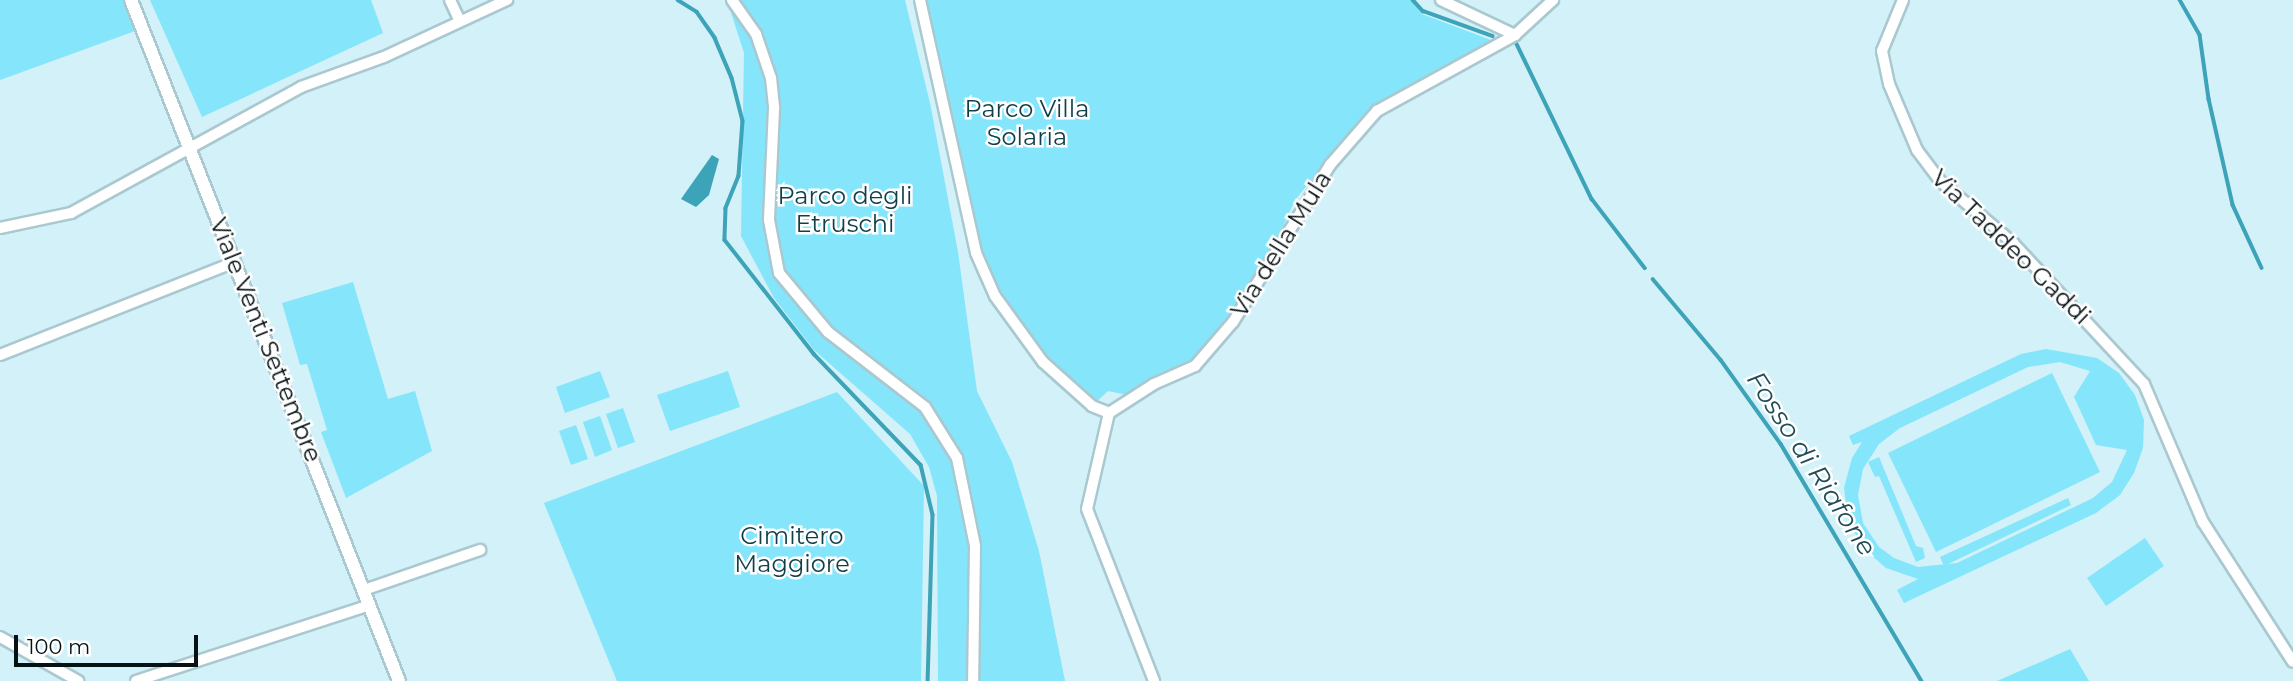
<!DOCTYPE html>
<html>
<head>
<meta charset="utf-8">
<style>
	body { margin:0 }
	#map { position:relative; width:2293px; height:681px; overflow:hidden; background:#d2f1f8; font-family:Montserrat,sans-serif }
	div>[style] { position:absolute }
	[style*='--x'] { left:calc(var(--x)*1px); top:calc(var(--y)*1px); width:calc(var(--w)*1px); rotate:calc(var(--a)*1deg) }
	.green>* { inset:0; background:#85e5fb }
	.water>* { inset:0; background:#3ca3b8 }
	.stream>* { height:3.5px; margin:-1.75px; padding:0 1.75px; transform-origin:1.75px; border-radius:1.75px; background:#3ca3b8 }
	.roads { filter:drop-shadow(2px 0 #aac8cf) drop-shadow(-2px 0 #aac8cf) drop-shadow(0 2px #aac8cf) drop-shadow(0 -2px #aac8cf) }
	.minor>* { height:10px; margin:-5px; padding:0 5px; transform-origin:5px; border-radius:5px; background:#fff }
	.tertiary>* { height:12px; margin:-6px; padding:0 6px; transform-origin:6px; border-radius:6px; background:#fff }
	span { translate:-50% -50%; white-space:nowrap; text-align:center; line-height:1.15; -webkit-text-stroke:5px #fff; paint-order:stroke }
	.park-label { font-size:24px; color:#103f48 }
	.street-label { font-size:24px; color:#071214 }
	.water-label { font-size:26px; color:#204d56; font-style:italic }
	.scale { position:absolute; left:14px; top:635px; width:184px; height:32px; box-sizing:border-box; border:4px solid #071214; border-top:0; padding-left:9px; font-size:21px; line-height:24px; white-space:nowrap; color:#071214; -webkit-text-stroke:5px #fff; paint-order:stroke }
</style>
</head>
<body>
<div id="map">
	<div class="green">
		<i style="clip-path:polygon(0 0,123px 0,135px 31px,0 80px)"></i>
		<i style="clip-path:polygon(150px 0,371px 0,383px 33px,202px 117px)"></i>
		<i style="clip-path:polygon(727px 0,905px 0,930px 103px,958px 252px,977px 391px,1012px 462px,1039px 551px,1065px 681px,938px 681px,937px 496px,929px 467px,910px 434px,814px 350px,774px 298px,741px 236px,744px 53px)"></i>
		<i style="clip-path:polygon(920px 0,1411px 0,1422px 14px,1496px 42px,1371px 107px,1295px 200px,1266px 264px,1230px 320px,1190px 365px,1132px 396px,1108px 391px,1092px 406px,1019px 335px,976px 253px)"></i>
		<i style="clip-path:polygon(353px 282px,388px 399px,415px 391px,432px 451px,346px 498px,321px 432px,327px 430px,307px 364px,300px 365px,282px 303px)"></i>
		<i style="clip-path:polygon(evenodd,2046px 349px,2097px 358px,2119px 373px,2135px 395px,2144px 420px,2143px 448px,2134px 473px,2120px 495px,2096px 513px,1904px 603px,1897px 590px,1918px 579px,1886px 568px,1862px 547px,1848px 519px,1844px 488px,1852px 458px,1862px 442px,1853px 445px,1849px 436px,2021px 354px,2046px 349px,2060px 362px,2090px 371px,2074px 397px,2096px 445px,2127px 450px,2112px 482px,2093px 498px,1957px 563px,1918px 567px,1894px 558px,1879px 547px,1863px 523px,1858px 495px,1863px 469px,1879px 444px,1900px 428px,2028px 367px,2060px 362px)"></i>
		<i style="clip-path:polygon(600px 371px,610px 397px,565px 413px,556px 387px)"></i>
		<i style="clip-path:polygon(728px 371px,740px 407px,670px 431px,657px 395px)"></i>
		<i style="clip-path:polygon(2052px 373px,2100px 472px,1936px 552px,1888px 453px)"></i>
		<i style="clip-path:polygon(837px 392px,924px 486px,921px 681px,617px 681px,544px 503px)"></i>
		<i style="clip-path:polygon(623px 408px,635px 442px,618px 448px,606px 414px)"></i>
		<i style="clip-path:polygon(600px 416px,612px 450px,595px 457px,583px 422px)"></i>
		<i style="clip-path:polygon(576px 425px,588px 459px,571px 465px,559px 431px)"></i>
		<i style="clip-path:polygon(1879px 457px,1916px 546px,1923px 548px,1925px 558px,1916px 562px,1879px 476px,1875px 477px,1868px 462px)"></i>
		<i style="clip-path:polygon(2068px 498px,2071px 505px,1944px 566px,1940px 557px)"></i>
		<i style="clip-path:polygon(2145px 538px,2164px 566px,2106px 606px,2087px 578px)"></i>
		<i style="clip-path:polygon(2070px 649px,2089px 681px,1997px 681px)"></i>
	</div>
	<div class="water">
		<i style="clip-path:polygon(712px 155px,719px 159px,709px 195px,696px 207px,681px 199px)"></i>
	</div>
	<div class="stream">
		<i style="--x:678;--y:0;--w:22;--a:32"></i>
		<i style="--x:697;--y:12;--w:32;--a:55"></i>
		<i style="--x:715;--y:38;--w:43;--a:67"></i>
		<i style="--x:732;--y:78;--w:44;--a:75.7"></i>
		<i style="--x:743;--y:121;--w:55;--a:94.2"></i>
		<i style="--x:739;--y:176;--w:35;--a:112"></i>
		<i style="--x:726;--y:209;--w:31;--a:92"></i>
		<i style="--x:725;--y:240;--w:145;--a:52"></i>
		<i style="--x:814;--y:354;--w:154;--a:46.1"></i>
		<i style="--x:921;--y:465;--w:51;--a:76.5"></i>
		<i style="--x:933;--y:515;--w:166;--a:91.7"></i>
		<i style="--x:1413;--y:0;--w:15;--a:48"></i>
		<i style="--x:1423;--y:11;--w:74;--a:19.7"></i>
		<i style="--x:2180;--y:0;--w:40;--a:60.3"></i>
		<i style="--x:2200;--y:35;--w:65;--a:82"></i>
		<i style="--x:2209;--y:99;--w:109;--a:77.2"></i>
		<i style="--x:2233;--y:205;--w:69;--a:65.3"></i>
		<i style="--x:1515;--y:40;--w:177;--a:64.2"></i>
		<i style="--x:1592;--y:199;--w:87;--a:52.5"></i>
		<i style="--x:1653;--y:279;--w:106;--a:50"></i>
		<i style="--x:1721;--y:360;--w:103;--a:54.5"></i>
		<i style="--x:1781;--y:444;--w:276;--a:59.3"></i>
	</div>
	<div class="roads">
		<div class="minor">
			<i style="--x:450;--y:0;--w:23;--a:65"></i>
			<i style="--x:732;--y:0;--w:42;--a:54.8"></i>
			<i style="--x:756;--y:34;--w:46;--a:71.2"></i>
			<i style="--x:771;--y:78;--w:31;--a:84"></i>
			<i style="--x:774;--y:109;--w:111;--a:92.6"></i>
			<i style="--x:769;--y:220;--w:54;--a:79.3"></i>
			<i style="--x:779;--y:273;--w:77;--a:50.3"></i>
			<i style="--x:828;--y:332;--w:123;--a:37.7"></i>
			<i style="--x:925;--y:407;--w:60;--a:57.9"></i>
			<i style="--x:957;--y:458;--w:90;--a:78.4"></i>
			<i style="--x:975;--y:546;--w:135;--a:90.8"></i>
			<i style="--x:920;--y:0;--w:259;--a:77.5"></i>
			<i style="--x:976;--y:253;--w:47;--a:66.2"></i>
			<i style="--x:995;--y:296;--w:82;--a:54"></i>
			<i style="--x:1043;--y:362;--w:66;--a:41.9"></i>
			<i style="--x:1092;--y:406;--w:18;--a:22"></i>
			<i style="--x:1441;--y:0;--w:82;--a:25.3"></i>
			<i style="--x:1903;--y:0;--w:55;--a:112.4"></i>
			<i style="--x:1882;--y:51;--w:34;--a:78"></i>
			<i style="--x:1889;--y:84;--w:72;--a:67"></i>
			<i style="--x:1917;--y:150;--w:39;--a:53"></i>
			<i style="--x:1940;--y:181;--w:96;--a:40.3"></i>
			<i style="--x:2013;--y:243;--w:192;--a:47.1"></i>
			<i style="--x:2144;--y:384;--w:150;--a:66.9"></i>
			<i style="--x:2203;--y:522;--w:166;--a:57.3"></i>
			<i style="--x:0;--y:228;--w:73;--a:-11.9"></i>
			<i style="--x:71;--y:213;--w:262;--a:-28.7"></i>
			<i style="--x:301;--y:87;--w:88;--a:-19.9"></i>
			<i style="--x:384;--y:57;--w:136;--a:-24.9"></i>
			<i style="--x:0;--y:355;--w:253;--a:-21.6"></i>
			<i style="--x:1109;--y:413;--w:54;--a:-32.8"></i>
			<i style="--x:1154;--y:384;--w:45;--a:-23.7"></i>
			<i style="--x:1195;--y:366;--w:58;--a:-49.2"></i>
			<i style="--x:1233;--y:322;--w:185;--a:-58.3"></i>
			<i style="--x:1330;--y:165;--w:72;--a:-49"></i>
			<i style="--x:1377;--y:111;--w:158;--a:-28.8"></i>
			<i style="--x:1515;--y:35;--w:52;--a:-42.6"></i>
			<i style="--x:1109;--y:413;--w:98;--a:102.9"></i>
			<i style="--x:1087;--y:509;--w:185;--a:68.7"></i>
			<i style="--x:364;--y:590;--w:123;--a:-19"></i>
			<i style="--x:0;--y:637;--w:90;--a:29.4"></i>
			<i style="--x:136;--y:681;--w:246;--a:-18"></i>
		</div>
		<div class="tertiary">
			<i style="--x:131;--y:0;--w:732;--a:68.52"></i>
		</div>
	</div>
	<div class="park-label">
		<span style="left:1027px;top:123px">Parco Villa<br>Solaria</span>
		<span style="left:845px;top:210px">Parco degli<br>Etruschi</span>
		<span style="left:792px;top:550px">Cimitero<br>Maggiore</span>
	</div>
	<div class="street-label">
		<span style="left:1281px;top:244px;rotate:-58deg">Via della Mula</span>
		<span style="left:2011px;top:247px;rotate:44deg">Via Taddeo Gaddi</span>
		<span style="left:266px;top:340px;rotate:68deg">Viale Venti Settembre</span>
	</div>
	<div class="water-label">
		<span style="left:1811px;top:464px;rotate:57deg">Fosso di Riafone</span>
	</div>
	<div class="scale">100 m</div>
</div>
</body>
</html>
